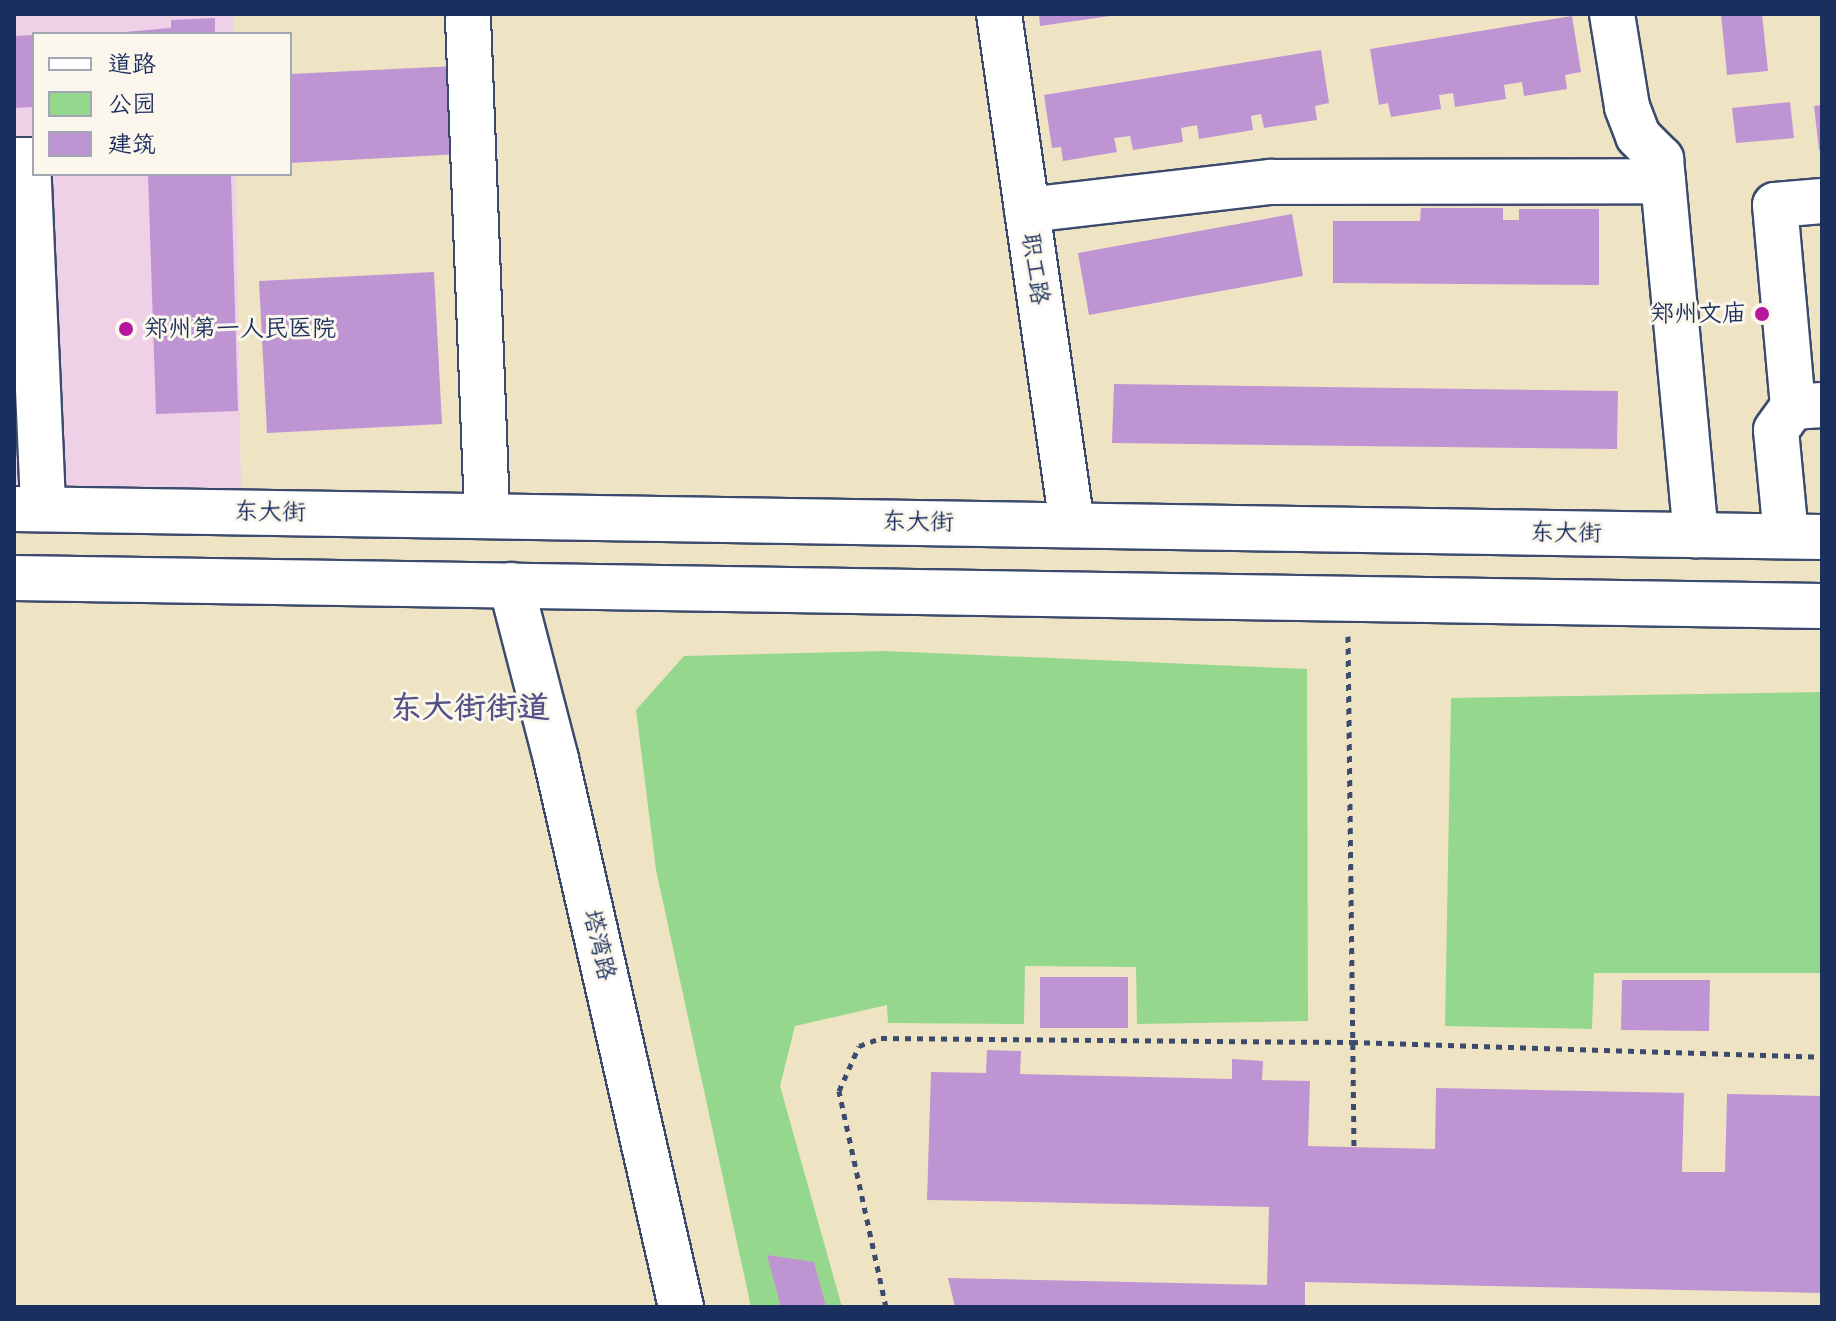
<!DOCTYPE html>
<html>
<head>
<meta charset="utf-8">
<style>
	body { margin:0 }
	#map { position:relative; width:1836px; height:1321px; overflow:hidden; background:#eee4c4; font-family:Sriracha,"LXGW WenKai TC",sans-serif }
	div>[style] { position:absolute }
	[style*='--x'] { left:calc(var(--x)*1px); top:calc(var(--y)*1px); width:calc(var(--w)*1px); rotate:calc(var(--a)*1deg) }
	.built>* { inset:0; background:#eed0e7 }
	.green>* { inset:0; background:#96d78e }
	.building>* { inset:0; background:#bf94d3 }
	.path>* { height:5px; margin-top:-2.5px; transform-origin:0; background:repeating-linear-gradient(90deg,#3b4a6d 0 6px,transparent 0 12px) }
	.roads { filter:drop-shadow(2px 0 #3b4a6d) drop-shadow(-2px 0 #3b4a6d) drop-shadow(0 2px #3b4a6d) drop-shadow(0 -2px #3b4a6d) }
	.minor>* { height:44px; margin:-22px; padding:0 22px; transform-origin:22px; border-radius:22px; background:#fff }
	.major>* { height:44px; margin:-22px; padding:0 22px; transform-origin:22px; border-radius:22px; background:#fff }
	.dots>* { width:22px; height:22px; translate:-50% -50%; box-sizing:border-box; border:4px solid #fbf7ec; border-radius:50% }
	span { translate:-50% -50%; white-space:nowrap; text-align:center; line-height:1.15; -webkit-text-stroke:6px #fbf7ec; paint-order:stroke }
	.street-label { font-size:24px; color:#1b2f5e }
	.poi-label { font-size:24px; color:#1b2f5e }
	.right { translate:-100% -50%; text-align:right }
	.left { translate:0 -50%; text-align:left }
	.district-label { font-size:32px; color:#545287; font-weight:700 }
	.frame { position:absolute; inset:0; border:16px solid #1b2f5e; pointer-events:none }
	.legend { position:absolute; left:32px; top:32px; width:260px; height:144px; box-sizing:border-box; background:#fbf7ec; border:2px solid #a1a7b3; margin:0; padding:10px 14px; list-style:none; font-size:24px; color:#1b2f5e }
	.legend li { display:flex; align-items:center; gap:16px; height:40px }
	.legend b { width:40px; border:2px solid #a1a7b3 }
</style>
</head>
<body>
<div id="map">
	<div class="built">
		<i style="clip-path:polygon(14px 14px,233px 14px,233px 34px,34px 34px,34px 174px,236px 174px,241px 489px,14px 485px)"></i>
	</div>
	<div class="green">
		<i style="clip-path:polygon(885px 651px,1307px 669px,1308px 1021px,1137px 1024px,1136px 967px,1025px 966px,1024px 1024px,888px 1023px,887px 1005px,795px 1026px,780px 1086px,842px 1307px,751px 1307px,656px 870px,636px 710px,684px 656px)"></i>
		<i style="clip-path:polygon(1822px 692px,1822px 973px,1594px 973px,1592px 1029px,1445px 1026px,1451px 698px)"></i>
	</div>
	<div class="building">
		<i style="clip-path:polygon(1039px 14px,1109px 14px,1110px 16px,1040px 26px)"></i>
		<i style="clip-path:polygon(1721px 14px,1762px 14px,1768px 71px,1727px 75px)"></i>
		<i style="clip-path:polygon(1572px 16px,1581px 72px,1565px 75px,1567px 89px,1524px 96px,1522px 82px,1504px 85px,1506px 99px,1455px 107px,1453px 93px,1439px 95px,1441px 109px,1391px 117px,1388px 103px,1379px 105px,1370px 49px)"></i>
		<i style="clip-path:polygon(215px 18px,215px 34px,101px 34px,171px 28px,171px 20px)"></i>
		<i style="clip-path:polygon(34px 35px,34px 107px,14px 108px,14px 36px)"></i>
		<i style="clip-path:polygon(1321px 50px,1329px 103px,1315px 106px,1317px 120px,1264px 128px,1261px 114px,1251px 116px,1253px 130px,1199px 139px,1197px 125px,1181px 128px,1183px 142px,1133px 150px,1130px 136px,1114px 138px,1117px 152px,1063px 161px,1061px 147px,1052px 148px,1044px 95px)"></i>
		<i style="clip-path:polygon(456px 66px,461px 154px,290px 163px,290px 74px)"></i>
		<i style="clip-path:polygon(1790px 102px,1794px 138px,1736px 143px,1732px 108px)"></i>
		<i style="clip-path:polygon(1822px 105px,1822px 150px,1819px 150px,1814px 106px)"></i>
		<i style="clip-path:polygon(148px 174px,231px 174px,238px 411px,156px 414px)"></i>
		<i style="clip-path:polygon(1421px 208px,1503px 208px,1503px 220px,1519px 220px,1519px 209px,1599px 209px,1599px 285px,1333px 283px,1333px 221px,1420px 221px)"></i>
		<i style="clip-path:polygon(1292px 214px,1303px 276px,1089px 315px,1078px 253px)"></i>
		<i style="clip-path:polygon(434px 272px,442px 424px,267px 433px,259px 281px)"></i>
		<i style="clip-path:polygon(1114px 384px,1618px 391px,1617px 449px,1112px 443px)"></i>
		<i style="clip-path:polygon(1040px 977px,1128px 977px,1128px 1028px,1040px 1028px)"></i>
		<i style="clip-path:polygon(1622px 980px,1710px 980px,1709px 1031px,1621px 1030px)"></i>
		<i style="clip-path:polygon(987px 1050px,1021px 1051px,1020px 1074px,1232px 1079px,1232px 1059px,1263px 1061px,1262px 1080px,1310px 1081px,1308px 1146px,1435px 1149px,1436px 1088px,1684px 1093px,1682px 1172px,1725px 1172px,1727px 1094px,1822px 1096px,1822px 1293px,1305px 1282px,1305px 1307px,955px 1307px,948px 1278px,1267px 1285px,1269px 1207px,927px 1200px,931px 1072px,986px 1073px)"></i>
		<i style="clip-path:polygon(767px 1255px,814px 1262px,826px 1307px,781px 1307px)"></i>
	</div>
	<div class="path">
		<i style="--x:1348;--y:636;--w:511;--a:89.33"></i>
		<i style="--x:886;--y:1307;--w:221;--a:-102.3"></i>
		<i style="--x:839;--y:1091;--w:49;--a:-66"></i>
		<i style="--x:859;--y:1046;--w:23;--a:-20"></i>
		<i style="--x:881;--y:1038;--w:471;--a:0.5"></i>
		<i style="--x:1352;--y:1042;--w:470;--a:1.8"></i>
	</div>
	<div class="roads">
		<div class="minor">
			<i style="--x:999;--y:14;--w:516;--a:81.87"></i>
			<i style="--x:1612;--y:14;--w:94;--a:80.8"></i>
			<i style="--x:1627;--y:107;--w:31;--a:69"></i>
			<i style="--x:1638;--y:136;--w:33;--a:45"></i>
			<i style="--x:1661;--y:159;--w:378;--a:84.7"></i>
			<i style="--x:468;--y:18;--w:498;--a:87.8"></i>
			<i style="--x:14;--y:160;--w:14;--a:0"></i>
			<i style="--x:28;--y:160;--w:349;--a:87.5"></i>
			<i style="--x:1822;--y:201;--w:47;--a:175.1"></i>
			<i style="--x:1775;--y:205;--w:203;--a:84.9"></i>
			<i style="--x:1793;--y:407;--w:29;--a:-4"></i>
			<i style="--x:1027;--y:210;--w:245;--a:-6.6"></i>
			<i style="--x:1270;--y:182;--w:393;--a:-0.1"></i>
			<i style="--x:1786;--y:536;--w:106;--a:-95.4"></i>
			<i style="--x:1776;--y:430;--w:29;--a:-54"></i>
			<i style="--x:511;--y:585;--w:180;--a:75.5"></i>
			<i style="--x:556;--y:759;--w:562;--a:77.15"></i>
		</div>
		<div class="major">
			<i style="--x:14;--y:509;--w:1808;--a:0.89"></i>
			<i style="--x:14;--y:578;--w:1808;--a:0.89"></i>
		</div>
	</div>
	<div class="dots">
		<i style="left:1762px;top:314px;background:#b5179e"></i>
		<i style="left:126px;top:329px;background:#b5179e"></i>
	</div>
	<div class="street-label">
		<span style="left:1035px;top:269px;rotate:82deg">职工路</span>
		<span style="left:270px;top:512px;rotate:1deg">东大街</span>
		<span style="left:918px;top:522px;rotate:1deg">东大街</span>
		<span style="left:1566px;top:533px;rotate:1deg">东大街</span>
		<span style="left:599px;top:945px;rotate:77deg">塔湾路</span>
	</div>
	<div class="poi-label">
		<span class="right" style="left:1746px;top:314px">郑州文庙</span>
		<span class="left" style="left:144px;top:329px">郑州第一人民医院</span>
	</div>
	<div class="district-label">
		<span style="left:470px;top:708px">东大街街道</span>
	</div>
	<div class="frame"></div>
	<ul class="legend">
	<li><b style="height:10px;background:#fff"></b>道路</li>
	<li><b style="height:22px;background:#96d78e"></b>公园</li>
	<li><b style="height:22px;background:#bf94d3"></b>建筑</li>
	</ul>
</div>
</body>
</html>
